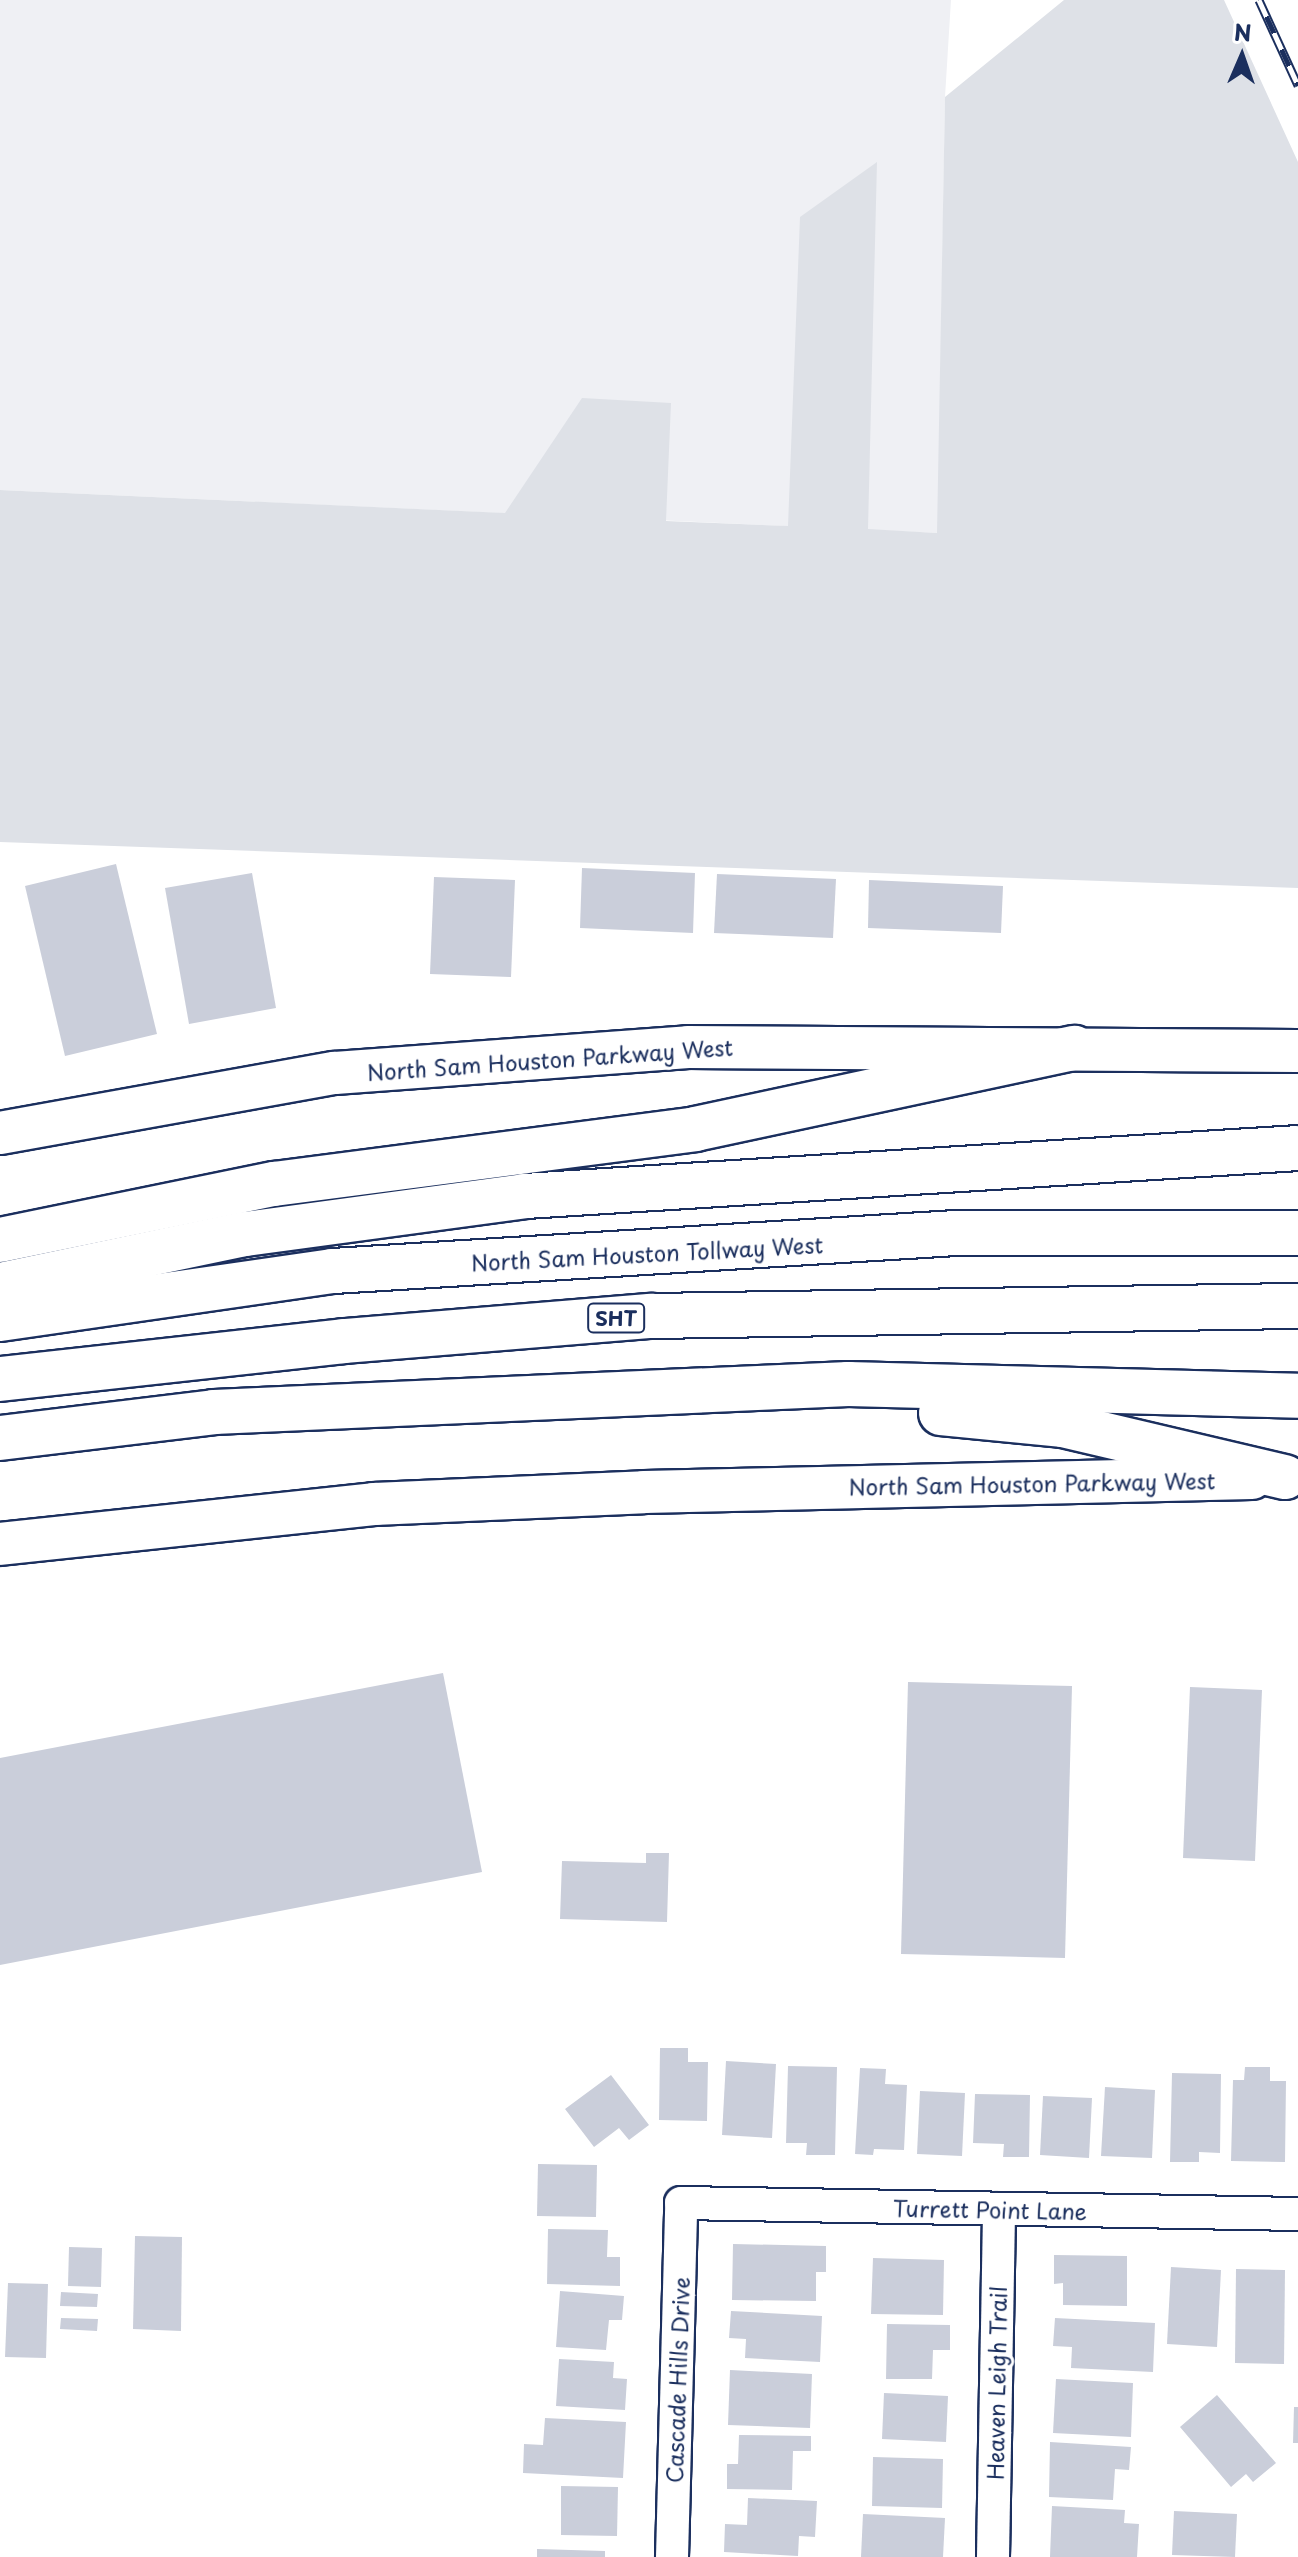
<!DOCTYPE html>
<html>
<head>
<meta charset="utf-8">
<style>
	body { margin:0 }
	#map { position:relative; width:1298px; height:2557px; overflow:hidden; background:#fff; font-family:"Playpen Sans",sans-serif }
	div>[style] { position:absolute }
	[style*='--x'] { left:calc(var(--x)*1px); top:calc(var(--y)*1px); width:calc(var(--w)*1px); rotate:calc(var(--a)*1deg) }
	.built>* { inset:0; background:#eff0f4 }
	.green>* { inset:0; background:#dee1e7 }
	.building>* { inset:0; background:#caceda }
	.roads { filter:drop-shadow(2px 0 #1b2f5e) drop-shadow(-2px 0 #1b2f5e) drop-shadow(0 2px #1b2f5e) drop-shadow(0 -2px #1b2f5e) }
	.minor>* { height:32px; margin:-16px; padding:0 16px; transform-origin:16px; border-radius:16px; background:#fff }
	.major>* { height:42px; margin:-21px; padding:0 21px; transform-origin:21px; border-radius:21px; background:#fff }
	.highway>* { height:44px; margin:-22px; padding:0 22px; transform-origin:22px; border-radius:22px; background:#fff }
	.rail>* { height:9px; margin-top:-4.5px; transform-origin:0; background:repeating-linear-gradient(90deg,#fff 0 18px,#1b2f5e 0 36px); box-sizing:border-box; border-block:2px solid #1b2f5e }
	span { translate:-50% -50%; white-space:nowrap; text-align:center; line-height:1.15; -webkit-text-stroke:6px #fff; paint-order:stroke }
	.shield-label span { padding:2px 6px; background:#fff; border:2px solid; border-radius:6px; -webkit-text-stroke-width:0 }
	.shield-label { font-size:20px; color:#1b2f5e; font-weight:700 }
	.street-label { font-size:22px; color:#1b2f5e }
	.north { position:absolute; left:1202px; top:16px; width:80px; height:80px; -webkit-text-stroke:6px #fff; paint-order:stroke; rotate:2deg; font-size:22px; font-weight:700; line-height:32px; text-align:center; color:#1b2f5e }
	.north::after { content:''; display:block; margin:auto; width:28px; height:36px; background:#1b2f5e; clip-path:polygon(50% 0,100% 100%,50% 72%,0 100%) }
</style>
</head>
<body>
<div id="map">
	<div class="built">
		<i style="clip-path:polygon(0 0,951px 0,945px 97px,938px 533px,0 490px)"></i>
	</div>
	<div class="green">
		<i style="clip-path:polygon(1064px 0,1224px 0,1298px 162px,1298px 888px,0 842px,0 490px,505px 513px,582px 398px,671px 403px,666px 521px,788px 526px,800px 217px,877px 162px,868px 529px,937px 533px,945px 97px)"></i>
	</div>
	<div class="building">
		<i style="clip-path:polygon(116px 864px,157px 1034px,65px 1056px,25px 886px)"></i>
		<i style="clip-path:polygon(582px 868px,695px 873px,693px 933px,580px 928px)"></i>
		<i style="clip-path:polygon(252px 873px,276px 1008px,189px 1024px,165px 888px)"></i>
		<i style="clip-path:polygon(717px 874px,836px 879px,833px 938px,714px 933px)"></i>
		<i style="clip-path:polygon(434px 877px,515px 880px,511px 977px,430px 974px)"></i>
		<i style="clip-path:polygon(869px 880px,1003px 886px,1001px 933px,868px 928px)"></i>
		<i style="clip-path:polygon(443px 1673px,482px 1872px,0 1965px,0 1758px)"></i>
		<i style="clip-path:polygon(908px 1682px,1072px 1686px,1065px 1958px,901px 1954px)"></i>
		<i style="clip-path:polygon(1190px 1687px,1262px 1690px,1255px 1861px,1183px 1858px)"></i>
		<i style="clip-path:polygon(646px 1853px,669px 1853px,667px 1922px,560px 1919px,562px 1861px,646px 1863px)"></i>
		<i style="clip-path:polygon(660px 2048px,688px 2048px,688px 2062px,708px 2062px,707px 2121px,659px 2120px)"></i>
		<i style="clip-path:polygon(726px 2061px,776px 2064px,772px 2138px,722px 2135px)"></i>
		<i style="clip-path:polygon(788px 2066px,837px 2067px,835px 2155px,806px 2155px,807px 2143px,786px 2143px)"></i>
		<i style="clip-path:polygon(1245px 2067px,1270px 2067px,1270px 2081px,1286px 2081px,1285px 2162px,1231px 2161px,1233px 2080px,1244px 2080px)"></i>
		<i style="clip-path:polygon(860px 2068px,886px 2069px,885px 2084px,907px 2085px,904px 2150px,874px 2149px,873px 2155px,855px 2154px)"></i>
		<i style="clip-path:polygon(1172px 2073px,1221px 2074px,1220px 2153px,1199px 2152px,1199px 2162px,1170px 2162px)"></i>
		<i style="clip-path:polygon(611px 2075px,649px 2125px,629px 2140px,619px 2128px,594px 2147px,565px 2109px)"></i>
		<i style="clip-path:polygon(1105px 2087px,1155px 2090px,1152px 2158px,1101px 2156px)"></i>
		<i style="clip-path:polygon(920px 2091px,965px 2093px,962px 2156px,917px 2154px)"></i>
		<i style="clip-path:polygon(975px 2094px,1030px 2095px,1029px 2157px,1003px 2157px,1004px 2144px,973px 2143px)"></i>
		<i style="clip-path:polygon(1043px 2096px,1092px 2098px,1089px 2158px,1040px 2155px)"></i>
		<i style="clip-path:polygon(538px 2164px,597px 2165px,596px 2217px,537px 2216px)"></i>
		<i style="clip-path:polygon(548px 2229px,608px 2230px,607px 2257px,620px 2257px,620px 2286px,547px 2284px)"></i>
		<i style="clip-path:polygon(135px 2236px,182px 2237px,181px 2331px,133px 2329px)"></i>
		<i style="clip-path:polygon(733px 2244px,826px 2246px,826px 2272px,816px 2272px,816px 2301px,732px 2300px)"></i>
		<i style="clip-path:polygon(69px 2247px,102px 2248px,101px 2287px,68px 2286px)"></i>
		<i style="clip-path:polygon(1054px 2255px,1127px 2256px,1127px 2306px,1063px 2305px,1063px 2283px,1054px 2284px)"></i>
		<i style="clip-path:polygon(873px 2258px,944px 2260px,943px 2315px,871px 2314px)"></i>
		<i style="clip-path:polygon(1171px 2267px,1221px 2270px,1217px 2347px,1167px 2344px)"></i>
		<i style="clip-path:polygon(1236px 2269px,1285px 2270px,1284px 2364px,1235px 2363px)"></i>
		<i style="clip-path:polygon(8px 2283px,48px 2284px,46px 2358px,5px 2357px)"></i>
		<i style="clip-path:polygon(560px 2291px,624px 2296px,622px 2320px,609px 2320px,606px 2350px,556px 2347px)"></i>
		<i style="clip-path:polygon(61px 2292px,98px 2294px,97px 2307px,60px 2306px)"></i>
		<i style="clip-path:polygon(731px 2311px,822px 2316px,820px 2362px,745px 2358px,746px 2339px,729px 2338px)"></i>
		<i style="clip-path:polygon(61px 2318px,98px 2319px,97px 2331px,60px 2329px)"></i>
		<i style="clip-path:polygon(1055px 2318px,1155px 2323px,1153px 2372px,1071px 2368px,1072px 2347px,1053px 2346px)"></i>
		<i style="clip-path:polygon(887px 2324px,950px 2325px,950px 2350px,933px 2350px,932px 2379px,886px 2379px)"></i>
		<i style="clip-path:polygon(559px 2359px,614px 2362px,613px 2378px,627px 2379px,625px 2410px,556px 2406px)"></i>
		<i style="clip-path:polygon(730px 2370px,812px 2374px,810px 2428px,728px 2425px)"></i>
		<i style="clip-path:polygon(1056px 2379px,1133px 2383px,1131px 2437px,1053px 2433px)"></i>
		<i style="clip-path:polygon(884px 2393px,948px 2396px,946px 2442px,882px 2439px)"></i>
		<i style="clip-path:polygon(1217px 2395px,1276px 2463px,1253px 2482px,1246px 2474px,1231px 2487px,1180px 2427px)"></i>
		<i style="clip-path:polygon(1294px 2407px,1298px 2407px,1298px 2443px,1293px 2443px)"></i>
		<i style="clip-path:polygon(545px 2418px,626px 2422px,623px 2478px,523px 2473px,524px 2444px,543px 2445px)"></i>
		<i style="clip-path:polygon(739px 2435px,811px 2436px,811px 2451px,793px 2451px,792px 2490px,727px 2489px,727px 2464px,738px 2464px)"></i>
		<i style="clip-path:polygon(1050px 2442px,1131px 2447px,1129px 2470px,1115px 2469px,1113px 2500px,1049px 2497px)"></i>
		<i style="clip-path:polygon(873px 2457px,943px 2459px,942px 2508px,872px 2506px)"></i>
		<i style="clip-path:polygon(561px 2486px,618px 2487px,617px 2536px,561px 2535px)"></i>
		<i style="clip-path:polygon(748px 2498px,817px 2501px,815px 2537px,799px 2536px,798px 2556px,724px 2552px,725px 2524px,747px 2525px)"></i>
		<i style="clip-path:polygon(1052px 2506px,1125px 2510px,1124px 2523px,1139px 2524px,1137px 2557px,1050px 2557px)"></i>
		<i style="clip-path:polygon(1174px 2511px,1237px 2514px,1235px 2557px,1172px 2555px)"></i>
		<i style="clip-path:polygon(863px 2514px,945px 2518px,943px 2557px,861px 2557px)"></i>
		<i style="clip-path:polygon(537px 2549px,605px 2551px,605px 2557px,537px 2557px)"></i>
	</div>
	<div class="roads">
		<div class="minor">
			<i style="--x:672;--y:2557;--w:354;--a:-88.5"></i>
			<i style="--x:681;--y:2203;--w:617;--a:1.02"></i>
			<i style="--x:993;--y:2557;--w:348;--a:-89"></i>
		</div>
		<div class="major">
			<i style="--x:0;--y:1133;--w:340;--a:-10.2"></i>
			<i style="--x:335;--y:1073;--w:354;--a:-4.2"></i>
			<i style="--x:688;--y:1047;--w:610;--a:0.38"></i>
			<i style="--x:0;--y:1544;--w:376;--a:-6.1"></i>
			<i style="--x:374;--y:1504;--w:270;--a:-2.5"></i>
			<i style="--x:644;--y:1492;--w:608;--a:-1.32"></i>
		</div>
		<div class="highway">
			<i style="--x:0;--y:1240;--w:280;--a:-11.6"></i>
			<i style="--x:274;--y:1184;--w:425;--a:-7.4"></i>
			<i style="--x:695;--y:1129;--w:388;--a:-12.1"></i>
			<i style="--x:0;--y:1285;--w:250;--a:-11.8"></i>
			<i style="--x:245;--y:1234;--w:283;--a:-7.7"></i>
			<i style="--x:525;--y:1196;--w:774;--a:-3.55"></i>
			<i style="--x:0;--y:1319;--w:336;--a:-8.2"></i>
			<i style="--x:333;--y:1271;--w:624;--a:-3.49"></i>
			<i style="--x:956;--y:1233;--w:342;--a:0"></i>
			<i style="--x:0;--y:1379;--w:346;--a:-6.3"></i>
			<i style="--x:344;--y:1341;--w:308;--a:-4.7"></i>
			<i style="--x:651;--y:1316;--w:647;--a:-0.89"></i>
			<i style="--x:941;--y:1413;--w:123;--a:5.6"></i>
			<i style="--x:1063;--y:1425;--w:228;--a:13.2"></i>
			<i style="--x:0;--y:1438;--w:216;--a:-6.9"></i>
			<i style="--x:214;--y:1412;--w:635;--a:-2.53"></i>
			<i style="--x:848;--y:1384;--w:450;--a:1.5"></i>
		</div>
	</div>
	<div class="rail">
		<i style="--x:1259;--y:0;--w:94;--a:65.4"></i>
	</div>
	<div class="shield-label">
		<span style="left:616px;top:1318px">SHT</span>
	</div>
	<div class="street-label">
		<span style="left:550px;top:1059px;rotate:-4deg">North Sam Houston Parkway West</span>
		<span style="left:647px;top:1253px;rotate:-3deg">North Sam Houston Tollway West</span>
		<span style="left:1032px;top:1483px;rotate:-1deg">North Sam Houston Parkway West</span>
		<span style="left:990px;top:2209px;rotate:1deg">Turrett Point Lane</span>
		<span style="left:677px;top:2380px;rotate:-88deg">Cascade Hills Drive</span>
		<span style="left:996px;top:2383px;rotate:-89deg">Heaven Leigh Trail</span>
	</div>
	<div class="north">N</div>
</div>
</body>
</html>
